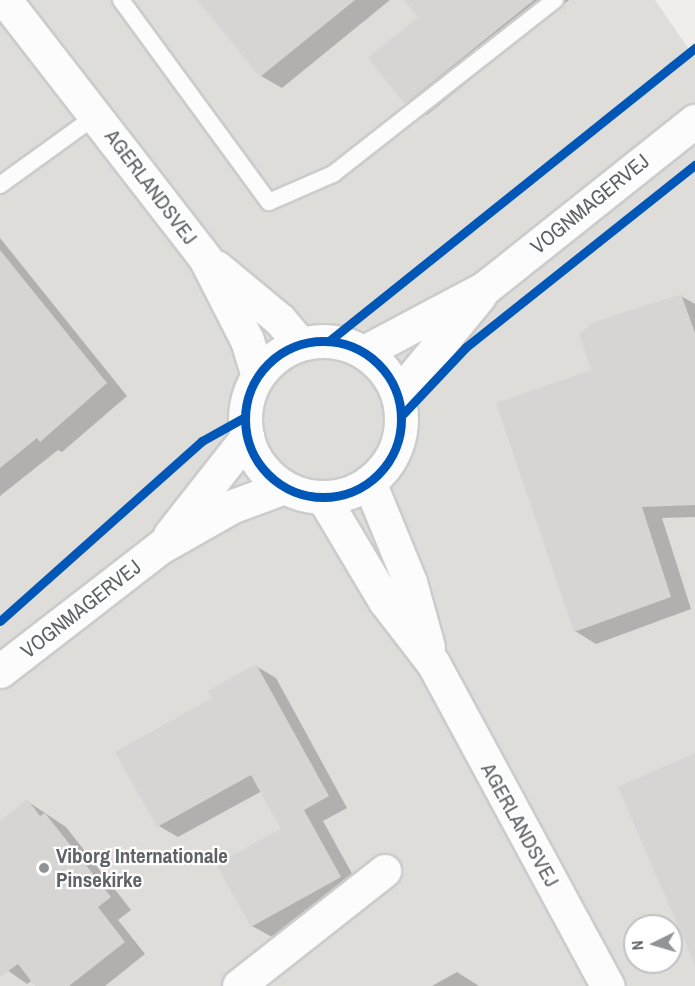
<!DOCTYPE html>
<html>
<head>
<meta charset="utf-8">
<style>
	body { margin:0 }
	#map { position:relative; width:695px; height:986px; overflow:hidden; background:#efeeea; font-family:"Archivo Narrow",sans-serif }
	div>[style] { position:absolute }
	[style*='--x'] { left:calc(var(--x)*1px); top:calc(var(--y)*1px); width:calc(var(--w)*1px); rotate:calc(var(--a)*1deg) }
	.industrial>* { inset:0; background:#dfddda }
	.shadow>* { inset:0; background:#0003 }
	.building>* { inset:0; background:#d6d5d3 }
	.roads { filter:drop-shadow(2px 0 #cbcccc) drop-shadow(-2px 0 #cbcccc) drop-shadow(0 2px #cbcccc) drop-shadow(0 -2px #cbcccc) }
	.lane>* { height:16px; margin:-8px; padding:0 8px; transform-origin:8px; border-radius:8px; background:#fdfcfc }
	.street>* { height:32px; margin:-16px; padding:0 16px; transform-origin:16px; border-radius:16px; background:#fdfcfc }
	.secondary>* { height:33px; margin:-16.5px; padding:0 16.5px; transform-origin:16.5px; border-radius:16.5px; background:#fdfcfc }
	.secondary>.ring { margin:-16.5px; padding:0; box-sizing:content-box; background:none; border:33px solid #fdfcfc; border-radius:50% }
	.cycleway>* { height:9px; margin:-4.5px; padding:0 4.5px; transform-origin:4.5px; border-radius:4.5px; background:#0057b8 }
	.cycleway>.ring { margin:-4.5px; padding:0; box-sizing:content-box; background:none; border:9px solid #0057b8; border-radius:50% }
	.dots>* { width:16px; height:16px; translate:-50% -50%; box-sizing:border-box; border:3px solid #fff; border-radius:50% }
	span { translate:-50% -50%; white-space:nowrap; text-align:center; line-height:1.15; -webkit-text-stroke:4.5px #fff; paint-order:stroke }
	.street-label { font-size:21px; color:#5f6368 }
	.poi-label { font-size:21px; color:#5f6368; font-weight:700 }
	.left { translate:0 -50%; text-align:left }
	.north { position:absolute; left:623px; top:914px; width:60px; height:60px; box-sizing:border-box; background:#fff; border:2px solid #bfc1c3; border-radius:50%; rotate:265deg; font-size:16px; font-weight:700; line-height:24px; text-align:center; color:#5f6368 }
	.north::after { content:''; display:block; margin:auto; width:21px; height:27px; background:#919496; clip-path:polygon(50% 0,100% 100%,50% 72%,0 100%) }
</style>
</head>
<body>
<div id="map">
	<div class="industrial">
		<i style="clip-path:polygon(evenodd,0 0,655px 0,695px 58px,695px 986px,0 986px,0 0,635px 926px,671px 926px,671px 962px,635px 962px,635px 926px)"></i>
	</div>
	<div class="shadow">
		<i style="clip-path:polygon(199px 0,390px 0,282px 88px,261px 76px)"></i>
		<i style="clip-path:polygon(406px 0,569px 0,427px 115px,406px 103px,420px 17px)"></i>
		<i style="clip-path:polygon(0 238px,127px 396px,62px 452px,58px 450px,0 496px)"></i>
		<i style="clip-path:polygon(681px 296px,695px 304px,695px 517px,662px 518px,691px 609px,596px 644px,575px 631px,593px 371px)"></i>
		<i style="clip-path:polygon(256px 666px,276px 678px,347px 808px,323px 821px,360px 888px,272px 937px,252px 926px,283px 829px,262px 791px,178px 837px,159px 826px,214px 699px)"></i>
		<i style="clip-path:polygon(27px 801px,66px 827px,131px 910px,118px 920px,145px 954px,105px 986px,37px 986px,33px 980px,27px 984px,0 965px,0 824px)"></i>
		<i style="clip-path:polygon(457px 972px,479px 986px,432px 986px)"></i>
	</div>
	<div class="building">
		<i style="clip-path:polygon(197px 0,355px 0,260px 77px)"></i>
		<i style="clip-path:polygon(404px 0,534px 0,405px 104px,368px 58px,418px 17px)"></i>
		<i style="clip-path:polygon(0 250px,107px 383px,40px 442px,37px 438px,0 468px)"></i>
		<i style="clip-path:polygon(681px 294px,695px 333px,695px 505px,642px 507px,671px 597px,574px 632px,496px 403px,591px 370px,579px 334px,594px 322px)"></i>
		<i style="clip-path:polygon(256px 664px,329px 796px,304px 810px,341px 877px,251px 927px,216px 864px,281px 829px,251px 775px,157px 827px,115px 752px,212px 698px,208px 691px)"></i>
		<i style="clip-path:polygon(695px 753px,695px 965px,618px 787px)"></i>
		<i style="clip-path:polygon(27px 799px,40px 816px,45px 813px,111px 897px,98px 907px,125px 942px,69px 986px,35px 986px,18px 964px,0 977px,0 821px)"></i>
	</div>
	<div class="roads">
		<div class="lane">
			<i style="--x:121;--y:0;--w:250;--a:53.8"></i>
			<i style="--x:269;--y:202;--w:70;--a:-23.6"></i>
			<i style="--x:333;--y:174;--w:282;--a:-38.1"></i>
			<i style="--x:0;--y:185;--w:120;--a:-35.8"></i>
		</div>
		<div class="street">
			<i style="--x:239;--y:986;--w:186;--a:-38.2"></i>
		</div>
		<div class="secondary">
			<i style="--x:5;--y:0;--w:326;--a:52.2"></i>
			<i style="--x:205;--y:258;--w:92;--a:62.9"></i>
			<i style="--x:247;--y:340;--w:37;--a:73"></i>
			<i style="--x:216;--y:267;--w:83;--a:39.6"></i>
			<i style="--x:280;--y:320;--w:31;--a:50"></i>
			<i class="ring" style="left:245px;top:341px;width:123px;height:123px"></i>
			<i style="--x:364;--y:352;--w:138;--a:-28"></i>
			<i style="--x:486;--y:287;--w:267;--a:-38.5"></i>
			<i style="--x:398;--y:395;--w:128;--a:-50.7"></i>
			<i style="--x:369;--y:482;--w:108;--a:67.7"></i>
			<i style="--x:410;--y:582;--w:67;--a:74.5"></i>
			<i style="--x:323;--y:497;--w:121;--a:59.2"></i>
			<i style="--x:385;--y:601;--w:78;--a:52.3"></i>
			<i style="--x:433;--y:663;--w:367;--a:61.6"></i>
			<i style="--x:170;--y:535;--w:125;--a:-51.8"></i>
			<i style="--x:0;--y:671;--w:205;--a:-37.7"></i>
			<i style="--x:162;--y:546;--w:81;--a:-29.4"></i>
			<i style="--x:233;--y:506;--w:54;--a:-20.4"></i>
		</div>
	</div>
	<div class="cycleway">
		<i style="--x:329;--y:341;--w:469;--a:-38.7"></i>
		<i class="ring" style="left:245px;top:341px;width:147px;height:147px"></i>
		<i style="--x:401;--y:416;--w:95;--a:-46.7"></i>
		<i style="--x:466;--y:347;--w:293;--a:-38.5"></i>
		<i style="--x:0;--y:621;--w:271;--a:-41.7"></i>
		<i style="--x:202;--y:441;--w:49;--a:-29.2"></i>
	</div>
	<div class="dots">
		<i style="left:44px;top:868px;background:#919496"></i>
	</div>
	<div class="street-label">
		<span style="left:151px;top:187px;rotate:53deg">AGERLANDSVEJ</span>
		<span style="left:590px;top:204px;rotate:-39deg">VOGNMAGERVEJ</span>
		<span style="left:81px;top:609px;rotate:-38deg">VOGNMAGERVEJ</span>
		<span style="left:520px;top:825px;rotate:61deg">AGERLANDSVEJ</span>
	</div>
	<div class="poi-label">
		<span class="left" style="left:56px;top:868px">Viborg Internationale<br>Pinsekirke</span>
	</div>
	<div class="north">N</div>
</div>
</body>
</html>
